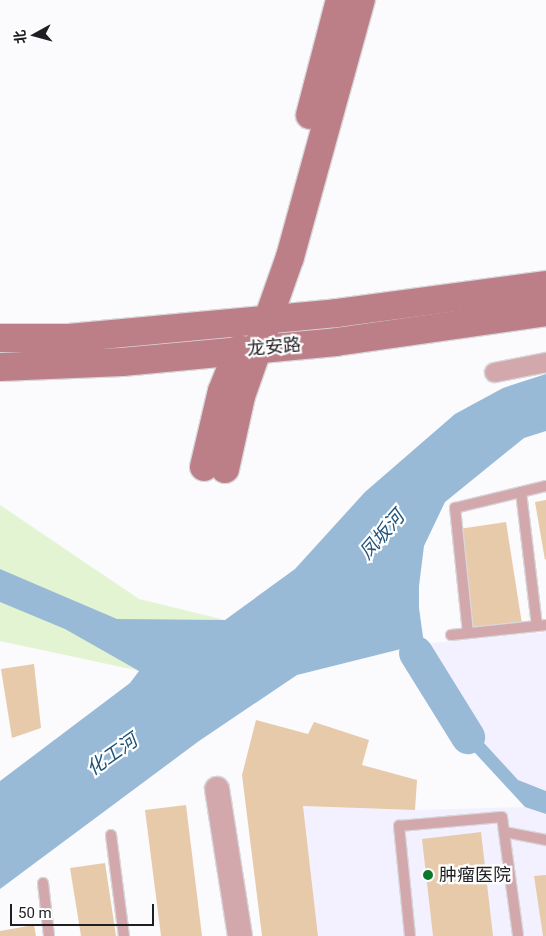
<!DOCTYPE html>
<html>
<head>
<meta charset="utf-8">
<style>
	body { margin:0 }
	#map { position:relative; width:546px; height:936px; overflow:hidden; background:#fbfafd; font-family:Roboto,"Noto Sans SC",sans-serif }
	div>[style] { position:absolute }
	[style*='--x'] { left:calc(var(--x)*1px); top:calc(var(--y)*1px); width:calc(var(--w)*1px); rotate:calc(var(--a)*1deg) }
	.built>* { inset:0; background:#f3f1ff }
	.green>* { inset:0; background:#e3f4d3 }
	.water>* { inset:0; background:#99bad6 }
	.river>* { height:34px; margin:-17px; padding:0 17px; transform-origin:17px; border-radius:17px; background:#99bad6 }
	.building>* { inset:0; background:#e7caaa }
	.roads { filter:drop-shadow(1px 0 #d8d7da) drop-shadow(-1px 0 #d8d7da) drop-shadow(0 1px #d8d7da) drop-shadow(0 -1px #d8d7da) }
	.service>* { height:10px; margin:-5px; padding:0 5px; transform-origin:5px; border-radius:5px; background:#d3a8ac }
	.minor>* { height:19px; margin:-9.5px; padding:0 9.5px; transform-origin:9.5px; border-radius:9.5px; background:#d3a8ac }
	.tertiary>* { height:24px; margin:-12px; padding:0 12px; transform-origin:12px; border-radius:12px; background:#d3a8ac }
	.secondary>* { height:28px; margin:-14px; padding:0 14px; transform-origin:14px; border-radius:14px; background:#bc7f87 }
	.dots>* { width:14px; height:14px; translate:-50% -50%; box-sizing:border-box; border:2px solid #fff; border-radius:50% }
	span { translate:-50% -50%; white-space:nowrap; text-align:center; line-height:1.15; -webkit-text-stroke:4.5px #fff; paint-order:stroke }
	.street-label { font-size:18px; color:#1e1e23 }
	.poi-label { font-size:18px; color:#1e1e23 }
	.left { translate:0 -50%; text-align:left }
	.water-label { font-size:19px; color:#1e5278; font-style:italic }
	.north { position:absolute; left:10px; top:10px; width:50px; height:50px; -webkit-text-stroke:4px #fff; paint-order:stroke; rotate:263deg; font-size:14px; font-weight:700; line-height:20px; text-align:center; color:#1e1e23 }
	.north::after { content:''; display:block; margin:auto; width:18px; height:22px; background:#1e1e23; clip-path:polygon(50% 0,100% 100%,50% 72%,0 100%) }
	.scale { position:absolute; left:10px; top:904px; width:144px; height:22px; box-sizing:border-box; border:2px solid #1e1e23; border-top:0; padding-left:6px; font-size:15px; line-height:18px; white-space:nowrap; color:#1e1e23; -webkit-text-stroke:4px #fff; paint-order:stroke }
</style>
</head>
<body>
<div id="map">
	<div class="built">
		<i style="clip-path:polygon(546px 632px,546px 791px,518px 780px,440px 695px,424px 644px)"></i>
		<i style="clip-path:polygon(303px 806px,415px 810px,525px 807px,546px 814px,546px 936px,318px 936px)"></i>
	</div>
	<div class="green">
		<i style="clip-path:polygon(0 505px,139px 599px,225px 620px,140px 671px,0 641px)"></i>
	</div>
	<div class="water">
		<i style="clip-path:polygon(546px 374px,546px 431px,524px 438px,445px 502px,424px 546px,419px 586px,419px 608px,424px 644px,440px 695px,518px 780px,546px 791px,546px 814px,525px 807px,429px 703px,405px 648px,297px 675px,199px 741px,0 889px,0 781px,130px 683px,139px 671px,65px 629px,0 602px,0 569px,117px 619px,225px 620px,295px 569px,365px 492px,455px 414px,503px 388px)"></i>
	</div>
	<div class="river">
		<i style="--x:416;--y:653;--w:99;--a:58.2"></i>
	</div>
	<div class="building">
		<i style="clip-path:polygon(546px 500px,546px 559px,545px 560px,535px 502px)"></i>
		<i style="clip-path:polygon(506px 522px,522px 624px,474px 631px,459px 529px)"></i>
		<i style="clip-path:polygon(34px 664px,41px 728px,12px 738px,1px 669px)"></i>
		<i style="clip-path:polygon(256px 720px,308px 734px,314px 722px,369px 740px,362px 765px,417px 780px,415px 810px,303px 806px,318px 936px,262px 936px,242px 775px)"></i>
		<i style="clip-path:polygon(186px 805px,202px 936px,161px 936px,145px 810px)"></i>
		<i style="clip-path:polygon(481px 832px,493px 936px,433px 936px,422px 839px)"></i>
		<i style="clip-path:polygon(105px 863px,116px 936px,81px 936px,70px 868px)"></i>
		<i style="clip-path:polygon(546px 875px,546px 936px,543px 936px,534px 876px)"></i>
		<i style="clip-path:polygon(34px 925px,36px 936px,0 936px,0 931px)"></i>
	</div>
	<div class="roads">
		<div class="service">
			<i style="--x:521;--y:492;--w:135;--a:83.2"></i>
			<i style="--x:468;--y:633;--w:126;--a:-95.9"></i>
			<i style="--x:455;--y:508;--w:94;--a:-13.6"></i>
			<i style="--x:451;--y:635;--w:96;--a:-6"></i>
			<i style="--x:505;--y:832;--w:42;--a:11"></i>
			<i style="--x:111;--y:835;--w:102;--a:82.7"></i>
			<i style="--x:43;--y:883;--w:53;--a:83.5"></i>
			<i style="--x:410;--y:936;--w:111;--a:-95.7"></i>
			<i style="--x:399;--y:826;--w:103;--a:-5"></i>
			<i style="--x:502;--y:817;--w:120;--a:82.3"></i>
		</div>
		<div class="minor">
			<i style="--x:494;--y:372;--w:53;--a:-10.9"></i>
		</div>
		<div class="tertiary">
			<i style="--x:217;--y:789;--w:149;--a:81.1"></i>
		</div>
		<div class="secondary">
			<i style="--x:310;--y:115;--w:119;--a:-75.4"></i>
			<i style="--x:0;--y:338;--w:69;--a:0"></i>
			<i style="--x:69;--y:338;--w:269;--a:-5.3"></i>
			<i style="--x:337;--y:313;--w:211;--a:-7.6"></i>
			<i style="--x:0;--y:367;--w:122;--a:-2.3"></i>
			<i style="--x:122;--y:362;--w:215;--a:-5.3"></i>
			<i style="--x:336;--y:342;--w:212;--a:-8.1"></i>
			<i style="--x:204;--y:467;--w:78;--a:-76.7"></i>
			<i style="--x:222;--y:391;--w:45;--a:-68"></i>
			<i style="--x:225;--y:469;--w:75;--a:-77.6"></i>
			<i style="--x:241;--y:396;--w:147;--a:-70.6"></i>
			<i style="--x:290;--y:257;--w:267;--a:-74.6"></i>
		</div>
	</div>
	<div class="dots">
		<i style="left:428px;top:875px;background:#0b772b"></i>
	</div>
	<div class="street-label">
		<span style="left:274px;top:347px;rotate:-5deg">龙安路</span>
	</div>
	<div class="poi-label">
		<span class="left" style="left:439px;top:875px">肿瘤医院</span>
	</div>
	<div class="water-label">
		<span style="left:382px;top:535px;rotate:-49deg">凤坂河</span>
		<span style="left:112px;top:755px;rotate:-35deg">化工河</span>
	</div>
	<div class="north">北</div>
	<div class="scale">50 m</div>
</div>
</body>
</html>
